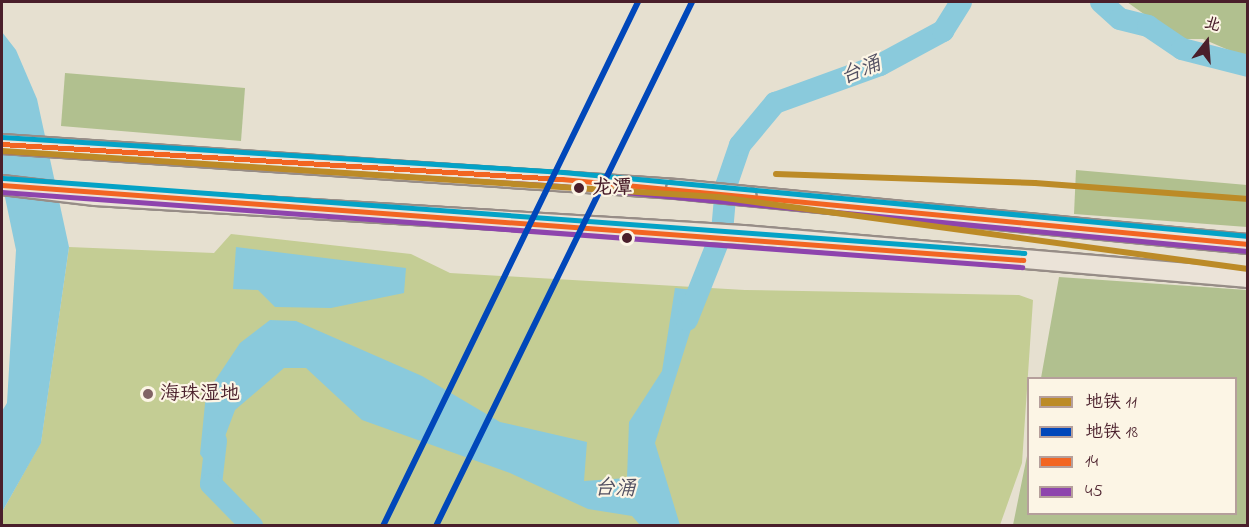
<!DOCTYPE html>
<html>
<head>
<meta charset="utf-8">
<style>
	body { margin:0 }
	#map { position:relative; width:1249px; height:527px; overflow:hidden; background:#e6e0d0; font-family:"Indie Flower","LXGW WenKai TC",sans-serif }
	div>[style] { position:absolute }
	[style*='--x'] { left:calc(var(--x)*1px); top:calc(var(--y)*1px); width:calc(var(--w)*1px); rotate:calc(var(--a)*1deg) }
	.green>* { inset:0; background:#c4cd94 }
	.forest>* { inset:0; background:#b1c08f }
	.water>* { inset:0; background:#8acadc }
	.river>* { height:22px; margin:-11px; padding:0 11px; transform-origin:11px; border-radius:11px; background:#8acadc }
	.roads { filter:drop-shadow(2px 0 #978d87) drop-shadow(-2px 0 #978d87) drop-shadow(0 2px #978d87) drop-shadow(0 -2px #978d87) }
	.trunk>* { height:18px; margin:-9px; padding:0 9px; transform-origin:9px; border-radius:9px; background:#ebe3d8 }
	.bridges { filter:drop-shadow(2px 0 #978d87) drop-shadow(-2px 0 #978d87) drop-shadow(0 2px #978d87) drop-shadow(0 -2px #978d87) }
	.trunk-bridge>* { height:18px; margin:-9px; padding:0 9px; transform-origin:9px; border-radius:9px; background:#ebe3d8 }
	.bus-1>* { height:4.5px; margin:-2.25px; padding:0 2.25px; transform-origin:2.25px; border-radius:2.25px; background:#f26522 }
	.bus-2>* { height:4.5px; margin:-2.25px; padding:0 2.25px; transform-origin:2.25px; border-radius:2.25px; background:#8e44ad }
	.bus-3>* { height:4.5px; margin:-2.25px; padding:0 2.25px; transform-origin:2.25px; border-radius:2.25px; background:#04a2c6 }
	.metro-1>* { height:6px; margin:-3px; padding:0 3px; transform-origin:3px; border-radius:3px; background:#bc8b27 }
	.metro-2>* { height:6px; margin:-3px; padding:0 3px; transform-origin:3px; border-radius:3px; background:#0047ba }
	.dots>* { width:16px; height:16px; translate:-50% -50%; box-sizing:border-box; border:3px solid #fcf5e5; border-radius:50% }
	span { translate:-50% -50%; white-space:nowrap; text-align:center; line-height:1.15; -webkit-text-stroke:4.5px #fcf5e5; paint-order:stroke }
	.stop-label { font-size:20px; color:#4a1f2b; font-weight:700 }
	.left { translate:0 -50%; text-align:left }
	.poi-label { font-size:20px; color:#4a1f2b }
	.water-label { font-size:21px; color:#525062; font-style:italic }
	.frame { position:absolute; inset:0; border:3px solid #4a1f2b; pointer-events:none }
	.legend { position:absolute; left:1027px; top:377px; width:210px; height:138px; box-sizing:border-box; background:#fcf5e5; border:2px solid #b59f9b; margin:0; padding:8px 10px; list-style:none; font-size:18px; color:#4a1f2b }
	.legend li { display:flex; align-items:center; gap:12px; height:30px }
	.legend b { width:30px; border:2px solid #b59f9b }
	.north { position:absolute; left:1177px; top:12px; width:60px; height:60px; -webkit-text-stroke:4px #fcf5e5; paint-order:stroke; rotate:17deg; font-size:16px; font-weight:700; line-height:24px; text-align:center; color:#4a1f2b }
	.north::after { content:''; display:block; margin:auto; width:21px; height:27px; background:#4a1f2b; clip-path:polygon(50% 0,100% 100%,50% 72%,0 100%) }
</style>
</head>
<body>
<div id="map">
	<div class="green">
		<i style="clip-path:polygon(231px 234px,411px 254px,450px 273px,745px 290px,1019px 295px,1033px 300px,1022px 463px,1000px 525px,2px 526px,2px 512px,41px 442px,69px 247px,214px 253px)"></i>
	</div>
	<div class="forest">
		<i style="clip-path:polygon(1127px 2px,1247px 2px,1247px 58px,1203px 39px,1179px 39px)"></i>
		<i style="clip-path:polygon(65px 73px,245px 88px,241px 141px,61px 126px)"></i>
		<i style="clip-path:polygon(1076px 170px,1247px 185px,1247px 227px,1074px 214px)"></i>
		<i style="clip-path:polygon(1059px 277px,1247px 290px,1247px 525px,1013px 525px,1028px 451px,1028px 514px,1236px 514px,1236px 378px,1041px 378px)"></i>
	</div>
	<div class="water">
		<i style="clip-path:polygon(2px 32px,16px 50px,37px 99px,69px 247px,41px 443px,2px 512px,2px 411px,7px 403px,16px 250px,2px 183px)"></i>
		<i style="clip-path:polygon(236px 247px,406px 268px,404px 293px,331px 308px,275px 307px,258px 290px,233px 289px)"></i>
		<i style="clip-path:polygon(675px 288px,703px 291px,655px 443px,680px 525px,640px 525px,632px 516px,588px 509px,510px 473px,362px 420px,306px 368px,284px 368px,235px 410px,212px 471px,200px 454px,206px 394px,240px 343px,270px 320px,296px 321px,422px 376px,500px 422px,587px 442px,584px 481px,627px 478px,629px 422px,662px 371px)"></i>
	</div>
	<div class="river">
		<i style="--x:1101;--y:2;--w:25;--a:42"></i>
		<i style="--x:1120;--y:19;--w:29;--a:14"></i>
		<i style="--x:1148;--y:26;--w:41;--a:34.1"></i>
		<i style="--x:1182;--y:49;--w:68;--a:14.4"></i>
		<i style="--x:687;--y:320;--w:95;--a:-68.3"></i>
		<i style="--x:722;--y:232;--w:46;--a:-85"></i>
		<i style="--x:726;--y:186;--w:43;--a:-71.1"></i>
		<i style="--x:740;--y:145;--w:55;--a:-50.2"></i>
		<i style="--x:775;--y:103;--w:112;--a:-19.9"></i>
		<i style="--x:880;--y:65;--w:72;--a:-28.4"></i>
		<i style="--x:943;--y:31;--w:34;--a:-58"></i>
		<i style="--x:216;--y:441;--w:43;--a:96.6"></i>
		<i style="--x:211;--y:484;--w:59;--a:45.7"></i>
	</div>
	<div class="roads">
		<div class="trunk">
			<i style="--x:2;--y:144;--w:676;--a:3.82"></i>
			<i style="--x:2;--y:185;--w:94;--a:6.7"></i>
			<i style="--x:95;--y:196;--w:649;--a:3.44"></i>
			<i style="--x:743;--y:235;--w:507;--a:4.87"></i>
			<i style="--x:747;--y:196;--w:503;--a:5.47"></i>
		</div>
	</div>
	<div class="bridges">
		<div class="trunk-bridge">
			<i style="--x:676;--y:189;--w:71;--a:5.6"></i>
		</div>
	</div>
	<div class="bus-1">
		<i style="--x:2;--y:144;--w:561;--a:3.58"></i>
		<i style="--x:562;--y:179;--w:689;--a:5.41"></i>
		<i style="--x:2;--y:185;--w:1024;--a:4.2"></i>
	</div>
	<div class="bus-2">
		<i style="--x:2;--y:151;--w:560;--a:3.58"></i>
		<i style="--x:561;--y:186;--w:689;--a:5.41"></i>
		<i style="--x:2;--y:192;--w:1023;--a:4.21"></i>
	</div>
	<div class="bus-3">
		<i style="--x:2;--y:137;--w:562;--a:3.57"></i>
		<i style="--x:563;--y:172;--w:688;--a:5.34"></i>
		<i style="--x:3;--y:178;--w:1024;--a:4.2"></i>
	</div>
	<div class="metro-1">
		<i style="--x:2;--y:151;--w:717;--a:3.68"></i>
		<i style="--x:718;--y:197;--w:535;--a:7.74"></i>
		<i style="--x:776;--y:174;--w:259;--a:2"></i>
		<i style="--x:1035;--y:183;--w:214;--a:4.3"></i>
	</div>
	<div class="metro-2">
		<i style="--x:383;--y:526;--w:583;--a:-64.05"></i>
		<i style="--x:436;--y:526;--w:583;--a:-63.96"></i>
	</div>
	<div class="dots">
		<i style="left:579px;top:188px;background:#4a1f2b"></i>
		<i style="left:627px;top:238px;background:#4a1f2b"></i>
		<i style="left:148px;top:394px;background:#816365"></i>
	</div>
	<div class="stop-label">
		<span class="left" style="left:592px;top:188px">龙潭</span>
	</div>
	<div class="poi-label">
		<span class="left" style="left:160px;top:394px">海珠湿地</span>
	</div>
	<div class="water-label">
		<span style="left:861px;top:71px;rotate:-21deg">台涌</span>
		<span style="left:615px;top:489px;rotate:2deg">台涌</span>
	</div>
	<div class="frame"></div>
	<ul class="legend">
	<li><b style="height:8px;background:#bc8b27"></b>地铁 11</li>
	<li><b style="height:8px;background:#0047ba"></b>地铁 18</li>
	<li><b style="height:8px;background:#f26522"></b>14</li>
	<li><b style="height:8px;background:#8e44ad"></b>45</li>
	</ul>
	<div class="north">北</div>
</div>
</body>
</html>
